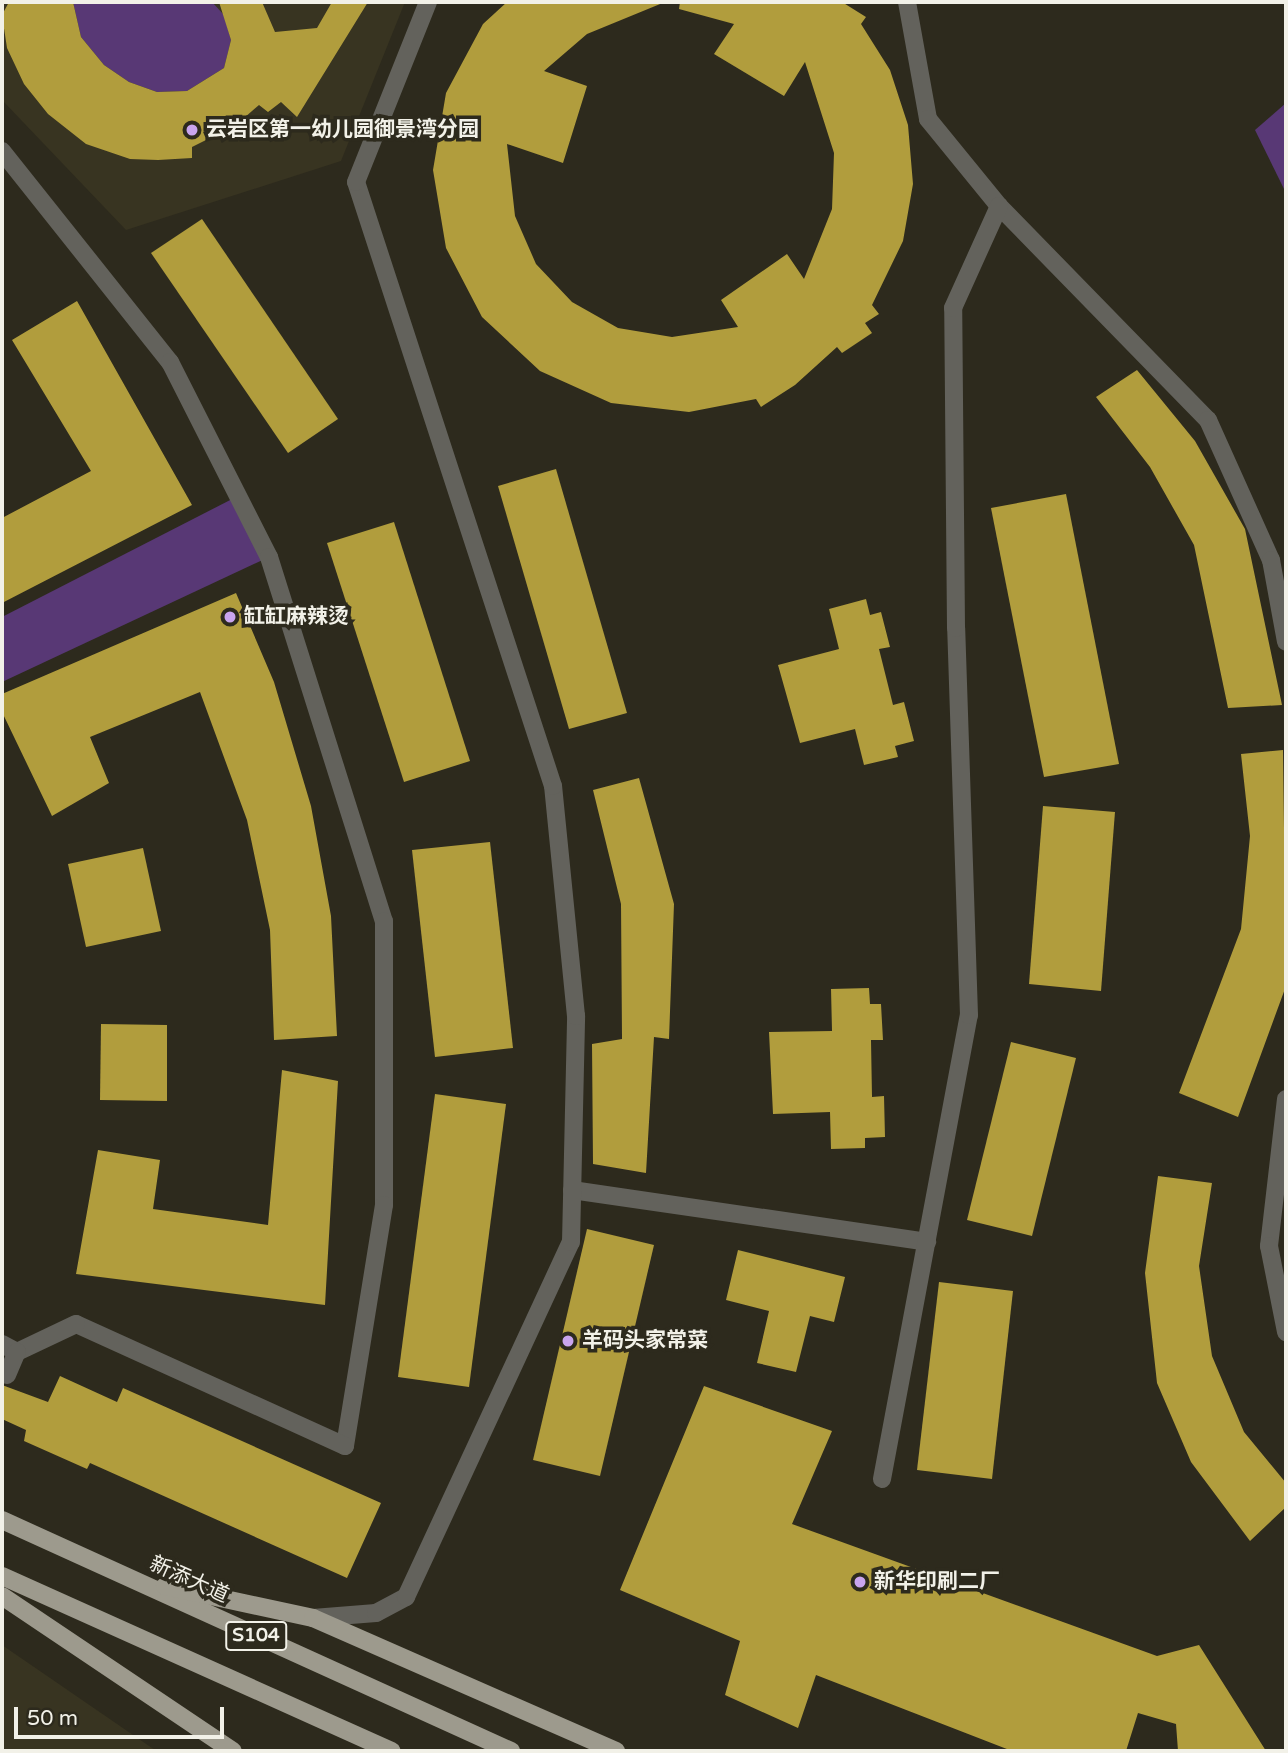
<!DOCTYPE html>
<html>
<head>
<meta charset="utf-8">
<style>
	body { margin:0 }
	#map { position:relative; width:1288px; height:1753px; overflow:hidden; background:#2d2a1d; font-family:"Varela Round","Noto Sans SC",sans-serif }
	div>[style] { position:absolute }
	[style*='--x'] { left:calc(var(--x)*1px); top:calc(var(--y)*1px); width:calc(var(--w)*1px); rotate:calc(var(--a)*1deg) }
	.built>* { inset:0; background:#383421 }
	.green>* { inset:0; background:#583875 }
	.building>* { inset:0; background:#b19d3d }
	.street>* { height:18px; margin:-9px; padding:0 9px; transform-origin:9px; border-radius:9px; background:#63625c }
	.primary>* { height:18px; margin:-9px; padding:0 9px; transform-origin:9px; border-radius:9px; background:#9d9a8d }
	.dots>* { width:19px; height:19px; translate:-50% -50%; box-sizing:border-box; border:4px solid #2d2a1d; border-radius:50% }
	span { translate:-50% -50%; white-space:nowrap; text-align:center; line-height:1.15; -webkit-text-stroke:7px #2d2a1d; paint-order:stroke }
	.shield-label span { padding:2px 5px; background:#2d2a1d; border:2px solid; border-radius:5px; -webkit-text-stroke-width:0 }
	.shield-label { font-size:19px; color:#f2f1e8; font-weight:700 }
	.poi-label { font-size:21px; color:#f2f1e8; font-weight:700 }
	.left { translate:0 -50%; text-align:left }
	.street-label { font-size:21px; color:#f2f1e8 }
	.frame { position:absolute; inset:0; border:4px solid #f2f1e8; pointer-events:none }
	.scale { position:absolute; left:14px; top:1707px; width:210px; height:32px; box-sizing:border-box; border:4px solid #f2f1e8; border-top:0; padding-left:9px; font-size:21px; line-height:24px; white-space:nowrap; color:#f2f1e8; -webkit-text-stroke:5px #2d2a1d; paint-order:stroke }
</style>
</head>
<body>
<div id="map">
	<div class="built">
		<i style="clip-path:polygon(2px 2px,405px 2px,341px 161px,126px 230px,2px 100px)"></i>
		<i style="clip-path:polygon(2px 1645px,152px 1748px,158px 1751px,2px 1751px)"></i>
	</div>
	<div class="green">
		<i style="clip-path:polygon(73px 2px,212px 2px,224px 15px,231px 40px,224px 68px,187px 91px,157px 92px,129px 82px,104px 65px,81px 37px)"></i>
		<i style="clip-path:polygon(1286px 103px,1286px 193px,1255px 130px)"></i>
		<i style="clip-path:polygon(238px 496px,269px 557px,2px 682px,2px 617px)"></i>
	</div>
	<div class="building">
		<i style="clip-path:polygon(9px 2px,73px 2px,81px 37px,104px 65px,129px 82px,157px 92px,187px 91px,224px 68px,231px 40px,219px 2px,262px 2px,275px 32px,317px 28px,332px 2px,368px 2px,297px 117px,281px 102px,268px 112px,259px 105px,236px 125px,192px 147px,192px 158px,158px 160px,130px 159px,86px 144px,48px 114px,24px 84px,7px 48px,2px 15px)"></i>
		<i style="clip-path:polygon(507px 2px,665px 2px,587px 34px,544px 71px,587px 86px,563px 163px,507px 144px,515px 216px,536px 264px,572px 302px,618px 328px,672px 337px,738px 327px,721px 300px,787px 254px,804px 279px,832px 209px,834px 153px,805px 62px,784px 96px,714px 54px,734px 24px,679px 9px,680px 2px,842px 2px,866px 17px,861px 24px,890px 70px,908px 125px,913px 184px,903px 241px,872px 305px,879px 314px,865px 323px,872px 333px,842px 353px,837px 347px,795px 385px,761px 407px,756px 399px,689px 412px,611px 403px,540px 371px,482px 317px,446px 248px,433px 170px,446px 93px,483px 24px)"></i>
		<i style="clip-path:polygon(202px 219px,338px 419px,288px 453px,151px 253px)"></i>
		<i style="clip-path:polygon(77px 301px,192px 505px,2px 603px,2px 518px,91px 471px,12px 340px)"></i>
		<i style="clip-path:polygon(1137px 370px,1195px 441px,1245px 529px,1282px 705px,1228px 708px,1194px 545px,1150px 467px,1096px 397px)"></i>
		<i style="clip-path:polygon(556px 469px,627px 713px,569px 729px,498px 486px)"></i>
		<i style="clip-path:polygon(1066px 494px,1119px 764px,1044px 777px,991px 508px)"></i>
		<i style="clip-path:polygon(394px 522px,470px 761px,404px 782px,327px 543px)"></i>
		<i style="clip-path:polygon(236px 593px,274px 682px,311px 806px,331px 916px,337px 1036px,274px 1040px,270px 930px,247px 820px,200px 692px,90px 737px,109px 783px,52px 816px,2px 712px,2px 694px)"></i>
		<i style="clip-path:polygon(866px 599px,870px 615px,881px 612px,890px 647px,879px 649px,893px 705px,904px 702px,914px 741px,895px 746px,898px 757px,864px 765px,855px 729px,800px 743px,778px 665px,839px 649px,829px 609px)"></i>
		<i style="clip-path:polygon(1283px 750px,1286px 986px,1238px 1117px,1179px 1093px,1241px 929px,1250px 836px,1241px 754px)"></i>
		<i style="clip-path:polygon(639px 778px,674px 904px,669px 1039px,654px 1037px,646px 1173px,593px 1164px,592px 1044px,622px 1039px,621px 904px,593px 790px)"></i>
		<i style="clip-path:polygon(1043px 806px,1115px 812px,1101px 991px,1029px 984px)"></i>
		<i style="clip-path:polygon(490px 842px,513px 1048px,435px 1057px,412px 850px)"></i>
		<i style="clip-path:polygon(143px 848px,161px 931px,86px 947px,68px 864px)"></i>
		<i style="clip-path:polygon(869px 988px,870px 1004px,881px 1004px,883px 1040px,871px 1040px,872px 1097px,884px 1096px,885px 1137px,865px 1138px,865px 1148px,831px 1149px,830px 1112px,773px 1114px,769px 1032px,832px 1031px,831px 989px)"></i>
		<i style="clip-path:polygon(101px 1024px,167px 1025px,167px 1101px,100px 1100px)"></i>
		<i style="clip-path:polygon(1011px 1042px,1076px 1058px,1032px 1236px,967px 1220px)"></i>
		<i style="clip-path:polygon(282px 1070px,338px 1081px,325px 1305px,76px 1274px,98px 1150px,160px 1160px,153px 1209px,268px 1225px)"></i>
		<i style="clip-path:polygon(435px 1094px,506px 1104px,469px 1387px,398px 1377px)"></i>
		<i style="clip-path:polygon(1158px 1176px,1212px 1183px,1199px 1266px,1212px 1356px,1244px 1432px,1286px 1483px,1286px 1507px,1250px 1541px,1191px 1462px,1157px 1383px,1145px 1273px)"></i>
		<i style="clip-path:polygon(587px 1229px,654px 1245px,600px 1476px,533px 1460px)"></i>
		<i style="clip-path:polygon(738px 1250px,845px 1277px,834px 1322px,810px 1316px,796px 1372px,757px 1363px,769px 1311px,726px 1300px)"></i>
		<i style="clip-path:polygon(939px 1282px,1013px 1291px,992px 1479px,917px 1470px)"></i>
		<i style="clip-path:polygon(60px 1376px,117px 1402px,123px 1388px,381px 1503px,347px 1578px,90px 1463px,87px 1469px,24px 1441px,26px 1430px,2px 1419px,2px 1385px,48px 1402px)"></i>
		<i style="clip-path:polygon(704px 1386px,832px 1431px,792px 1524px,1157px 1656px,1199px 1645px,1266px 1751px,1178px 1751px,1176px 1724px,1138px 1713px,1126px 1751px,1012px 1751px,816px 1675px,798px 1728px,725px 1695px,740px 1641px,620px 1590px)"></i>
	</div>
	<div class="street">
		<i style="--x:907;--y:2;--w:119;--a:79.8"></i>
		<i style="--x:928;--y:119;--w:112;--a:50.8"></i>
		<i style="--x:999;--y:206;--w:299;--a:45.7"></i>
		<i style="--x:1208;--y:420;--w:154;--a:65.8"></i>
		<i style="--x:1271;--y:560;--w:83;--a:79.6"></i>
		<i style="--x:2;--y:151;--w:270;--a:51.5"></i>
		<i style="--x:170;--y:362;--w:219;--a:63.1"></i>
		<i style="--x:269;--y:557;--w:382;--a:72.5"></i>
		<i style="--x:384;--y:921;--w:284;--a:90"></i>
		<i style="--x:384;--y:1205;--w:244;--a:99.2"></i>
		<i style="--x:345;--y:1446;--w:295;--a:-155.6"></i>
		<i style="--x:76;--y:1324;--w:65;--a:154.6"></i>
		<i style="--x:17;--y:1352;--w:17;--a:-152"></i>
		<i style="--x:1286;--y:1099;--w:148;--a:96.6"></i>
		<i style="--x:1269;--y:1246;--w:88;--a:78.8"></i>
		<i style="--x:572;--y:1190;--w:359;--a:8.3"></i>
		<i style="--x:7;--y:1375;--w:25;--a:-67"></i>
		<i style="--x:882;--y:1479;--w:472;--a:-79.4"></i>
		<i style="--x:969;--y:1015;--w:387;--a:-91.9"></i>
		<i style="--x:956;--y:628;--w:320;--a:-90.5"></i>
		<i style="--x:953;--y:308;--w:112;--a:-65.7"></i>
		<i style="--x:313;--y:1618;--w:63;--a:-4.5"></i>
		<i style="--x:376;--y:1613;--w:34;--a:-28"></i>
		<i style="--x:406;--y:1597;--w:391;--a:-65.1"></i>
		<i style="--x:571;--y:1242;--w:226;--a:-88.7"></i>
		<i style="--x:576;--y:1016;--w:231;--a:-95.7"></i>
		<i style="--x:553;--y:786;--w:635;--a:-108.06"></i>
		<i style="--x:356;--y:182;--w:194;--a:-68.2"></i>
	</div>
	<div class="primary">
		<i style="--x:2;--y:1520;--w:559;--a:24.41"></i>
		<i style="--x:2;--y:1576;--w:427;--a:24.2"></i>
		<i style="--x:165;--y:1586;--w:151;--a:12.2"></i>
		<i style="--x:313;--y:1618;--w:331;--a:23.7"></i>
		<i style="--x:2;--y:1596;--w:278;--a:33.9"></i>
	</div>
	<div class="dots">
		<i style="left:192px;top:130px;background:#c9a5ee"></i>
		<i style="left:230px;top:617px;background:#c9a5ee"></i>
		<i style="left:568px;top:1341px;background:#c9a5ee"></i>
		<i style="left:860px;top:1582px;background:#c9a5ee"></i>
	</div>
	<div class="shield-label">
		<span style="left:256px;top:1636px">S104</span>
	</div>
	<div class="poi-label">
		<span class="left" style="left:206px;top:130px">云岩区第一幼儿园御景湾分园</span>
		<span class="left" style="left:244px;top:617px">缸缸麻辣烫</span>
		<span class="left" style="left:582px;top:1341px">羊码头家常菜</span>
		<span class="left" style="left:874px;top:1582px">新华印刷二厂</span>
	</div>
	<div class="street-label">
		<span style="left:189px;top:1580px;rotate:24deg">新添大道</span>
	</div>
	<div class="frame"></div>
	<div class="scale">50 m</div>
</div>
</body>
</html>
